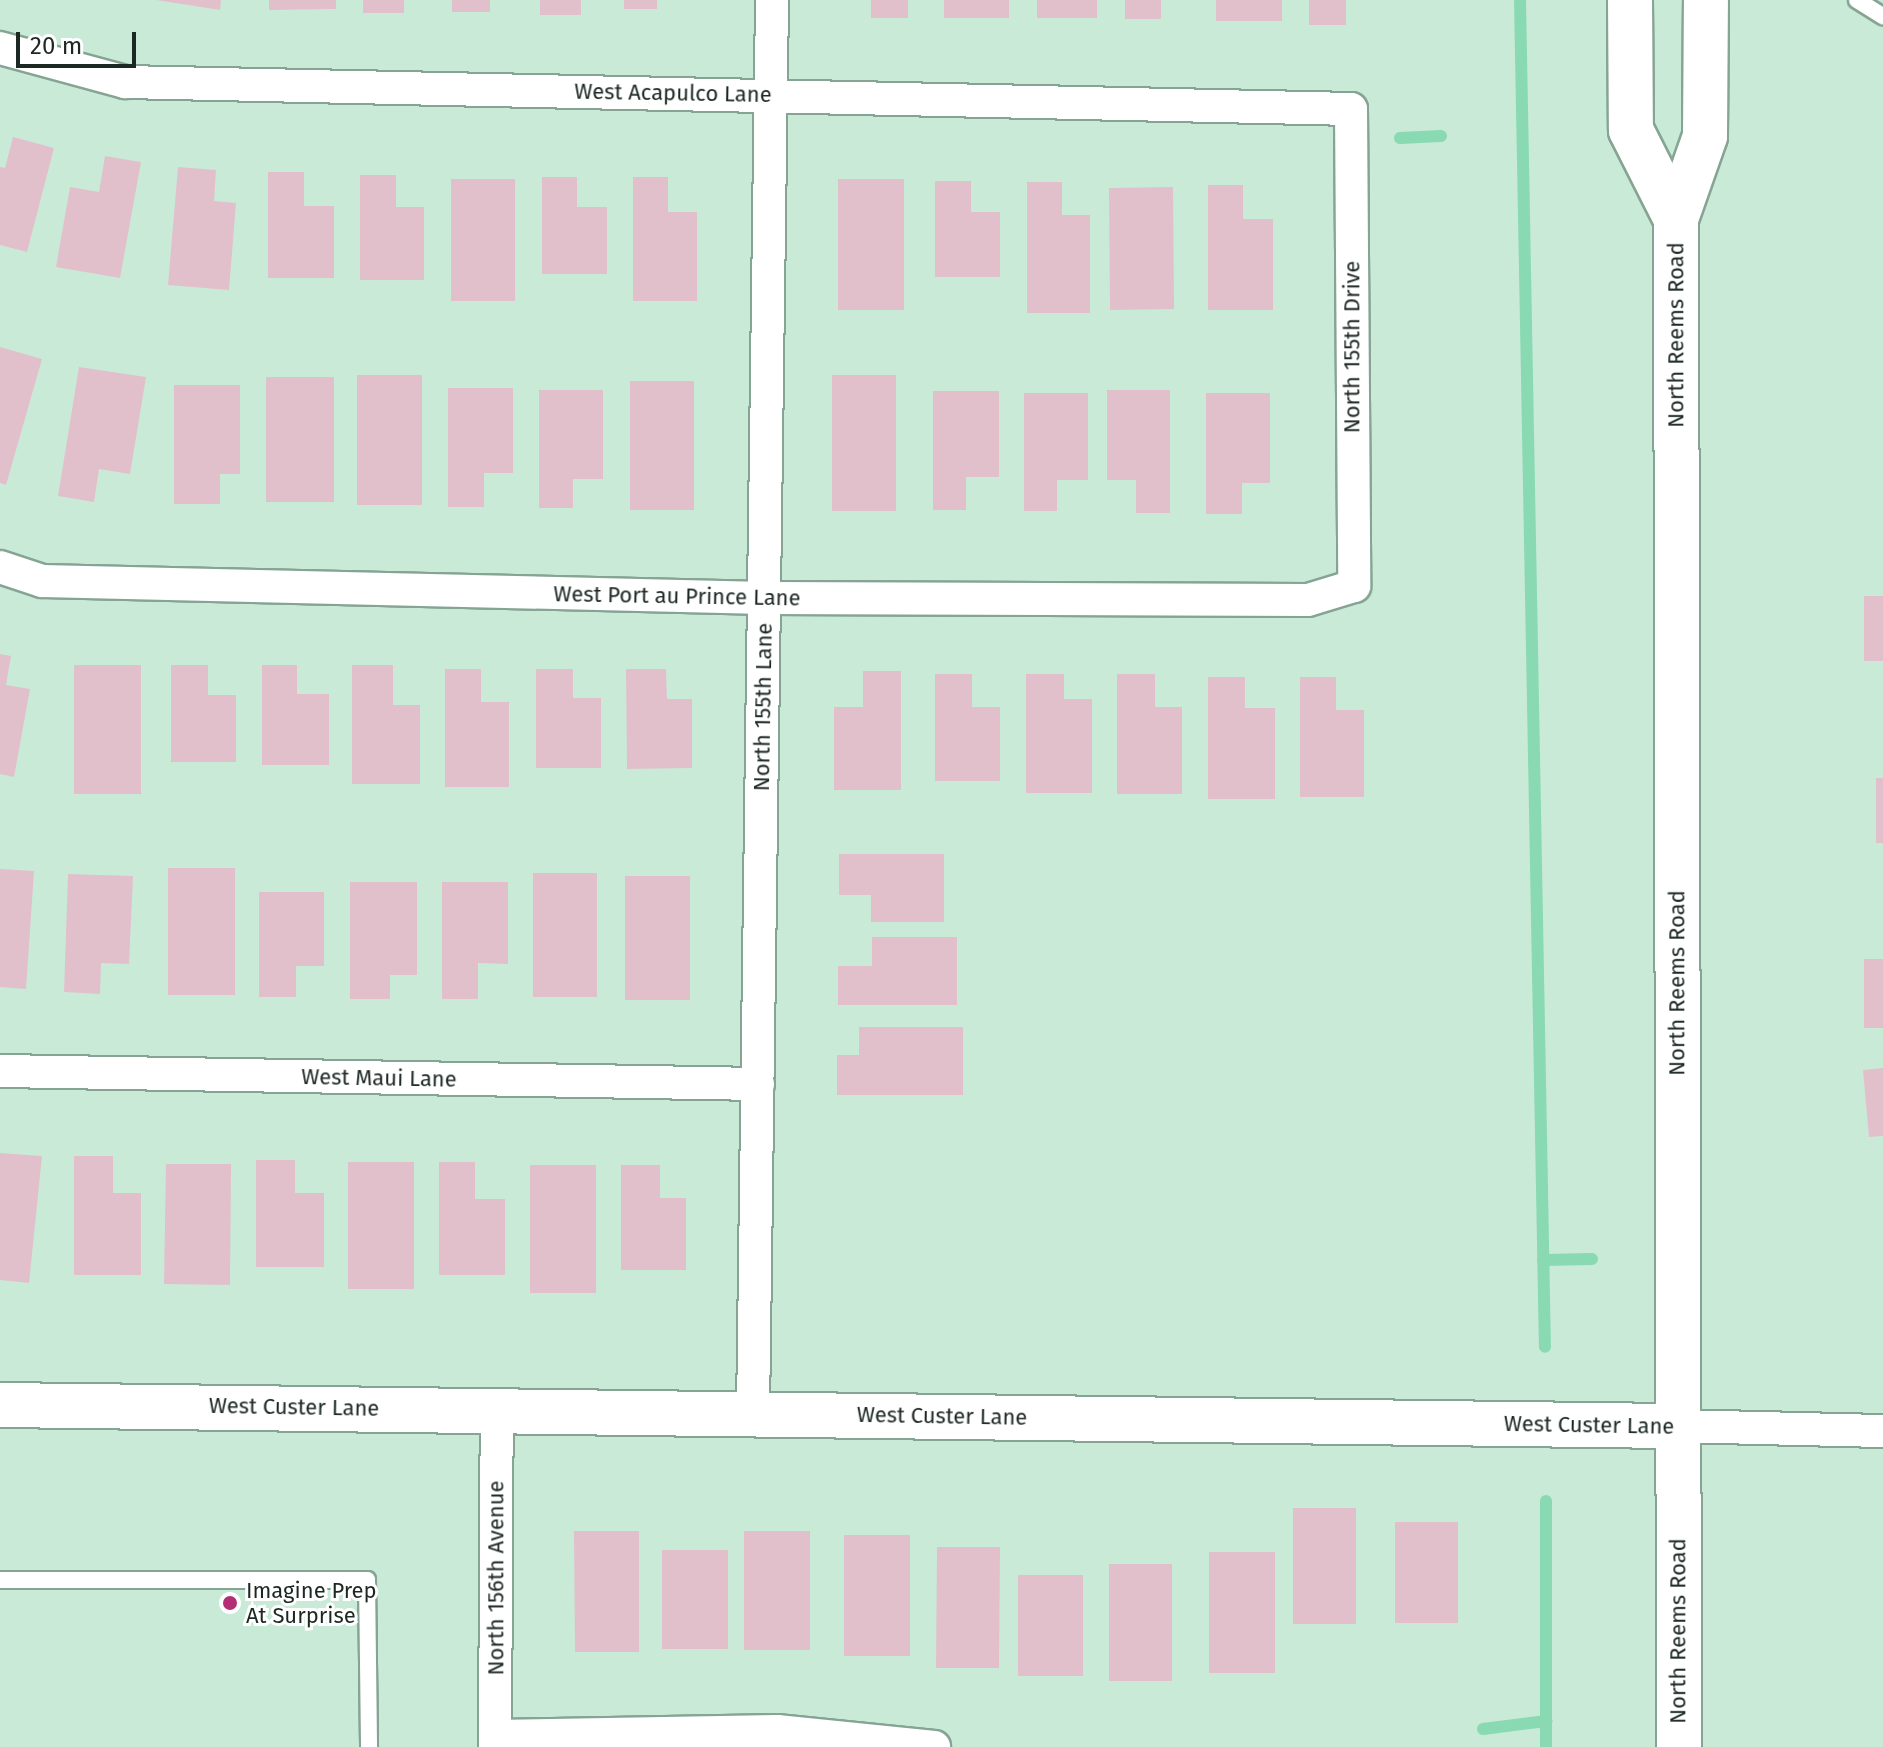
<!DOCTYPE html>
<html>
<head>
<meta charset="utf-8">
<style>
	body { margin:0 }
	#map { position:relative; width:1883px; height:1747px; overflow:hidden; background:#caead8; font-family:"Fira Sans",sans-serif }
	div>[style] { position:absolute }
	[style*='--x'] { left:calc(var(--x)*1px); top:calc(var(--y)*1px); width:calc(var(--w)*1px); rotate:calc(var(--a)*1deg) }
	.stream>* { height:12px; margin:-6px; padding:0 6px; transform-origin:6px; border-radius:6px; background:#89d9b2 }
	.building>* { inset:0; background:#e1c0cc }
	.roads { filter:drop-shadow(2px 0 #86a494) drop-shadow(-2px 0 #86a494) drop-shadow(0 2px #86a494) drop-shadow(0 -2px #86a494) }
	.lane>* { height:16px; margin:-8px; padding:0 8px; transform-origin:8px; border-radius:8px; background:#fff }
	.street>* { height:32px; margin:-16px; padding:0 16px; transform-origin:16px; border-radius:16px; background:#fff }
	.secondary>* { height:44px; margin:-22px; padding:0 22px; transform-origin:22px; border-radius:22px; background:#fff }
	.dots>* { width:22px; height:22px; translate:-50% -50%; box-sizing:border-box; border:4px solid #fff; border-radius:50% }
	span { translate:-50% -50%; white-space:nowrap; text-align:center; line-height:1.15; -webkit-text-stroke:6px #fff; paint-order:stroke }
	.street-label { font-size:22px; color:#1c2822 }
	.poi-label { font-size:22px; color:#1c2822 }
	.left { translate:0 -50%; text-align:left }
	.scale { position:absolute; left:16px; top:32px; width:120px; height:36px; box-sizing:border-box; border:4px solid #1c2822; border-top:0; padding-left:10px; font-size:24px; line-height:28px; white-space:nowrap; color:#1c2822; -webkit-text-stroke:6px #fff; paint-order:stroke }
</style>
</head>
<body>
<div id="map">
	<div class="stream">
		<i style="--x:1520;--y:0;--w:1347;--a:88.94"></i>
		<i style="--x:1400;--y:138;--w:41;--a:-2.8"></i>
		<i style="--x:1543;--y:1260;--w:49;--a:-1.2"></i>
		<i style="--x:1546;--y:1501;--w:246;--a:90"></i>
		<i style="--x:1483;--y:1729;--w:64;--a:-7.2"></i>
	</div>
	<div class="building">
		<i style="clip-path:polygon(156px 0,221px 0,220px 10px)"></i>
		<i style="clip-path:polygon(269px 0,336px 0,336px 9px,269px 10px)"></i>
		<i style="clip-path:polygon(363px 0,404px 0,404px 13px,363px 13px)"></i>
		<i style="clip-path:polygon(452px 0,490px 0,490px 12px,452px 12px)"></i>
		<i style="clip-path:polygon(540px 0,581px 0,581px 15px,540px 15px)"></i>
		<i style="clip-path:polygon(624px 0,657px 0,657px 9px,624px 9px)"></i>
		<i style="clip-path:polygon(871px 0,908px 0,908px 18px,871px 18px)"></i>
		<i style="clip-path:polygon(944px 0,1009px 0,1009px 18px,944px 18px)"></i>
		<i style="clip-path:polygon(1037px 0,1097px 0,1097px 18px,1037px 18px)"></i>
		<i style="clip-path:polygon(1125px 0,1161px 0,1161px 19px,1125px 19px)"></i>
		<i style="clip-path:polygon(1216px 0,1282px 0,1282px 21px,1216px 21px)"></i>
		<i style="clip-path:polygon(1309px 0,1346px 0,1346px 25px,1309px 25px)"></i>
		<i style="clip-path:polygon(13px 137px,54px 148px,27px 252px,0 245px,0 167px,5px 168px)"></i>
		<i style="clip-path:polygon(105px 156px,141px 162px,120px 278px,56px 267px,70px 187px,99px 192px)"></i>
		<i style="clip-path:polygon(178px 167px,216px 170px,214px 201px,236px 203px,229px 290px,168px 285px)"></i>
		<i style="clip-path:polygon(268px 172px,304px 172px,304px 206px,334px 206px,334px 278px,268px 278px)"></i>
		<i style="clip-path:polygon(360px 175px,396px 175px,396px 207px,424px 207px,424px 280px,360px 280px)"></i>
		<i style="clip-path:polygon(542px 177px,577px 177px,577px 207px,607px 207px,607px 274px,542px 274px)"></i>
		<i style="clip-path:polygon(633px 177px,668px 177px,668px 212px,697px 212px,697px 301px,633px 301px)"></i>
		<i style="clip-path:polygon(451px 179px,515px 179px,515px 301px,451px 301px)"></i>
		<i style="clip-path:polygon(838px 179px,904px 179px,904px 310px,838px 310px)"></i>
		<i style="clip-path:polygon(935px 181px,971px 181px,971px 212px,1000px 212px,1000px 277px,935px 277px)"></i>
		<i style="clip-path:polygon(1027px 182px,1062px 182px,1062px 215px,1090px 215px,1090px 313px,1027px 313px)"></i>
		<i style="clip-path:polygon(1208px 185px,1243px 185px,1243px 219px,1273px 219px,1273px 310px,1208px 310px)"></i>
		<i style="clip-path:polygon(1173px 187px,1174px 309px,1110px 310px,1109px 188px)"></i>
		<i style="clip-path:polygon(0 347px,42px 359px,6px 485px,0 483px)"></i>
		<i style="clip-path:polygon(79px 367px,146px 377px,130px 474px,99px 469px,94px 502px,58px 496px)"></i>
		<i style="clip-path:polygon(357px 375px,422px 375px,422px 505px,357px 505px)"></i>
		<i style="clip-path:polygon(832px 375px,896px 375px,896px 511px,832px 511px)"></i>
		<i style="clip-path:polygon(266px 377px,334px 377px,334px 502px,266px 502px)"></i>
		<i style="clip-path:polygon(630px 381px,694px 381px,694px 510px,630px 510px)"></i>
		<i style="clip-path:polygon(174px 385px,240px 385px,240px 474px,220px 474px,220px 504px,174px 504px)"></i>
		<i style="clip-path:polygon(448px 388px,513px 388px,513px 473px,484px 473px,484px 507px,448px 507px)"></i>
		<i style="clip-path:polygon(539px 390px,603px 390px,603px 479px,573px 479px,573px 508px,539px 508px)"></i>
		<i style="clip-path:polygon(1107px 390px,1170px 390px,1170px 513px,1136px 513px,1136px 480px,1107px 480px)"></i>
		<i style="clip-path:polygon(933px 391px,999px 391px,999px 477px,966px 477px,966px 510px,933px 510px)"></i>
		<i style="clip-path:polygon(1024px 393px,1088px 393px,1088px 480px,1057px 480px,1057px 511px,1024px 511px)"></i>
		<i style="clip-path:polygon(1206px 393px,1270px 393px,1270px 483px,1242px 483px,1242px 514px,1206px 514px)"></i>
		<i style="clip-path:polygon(1864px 596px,1883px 596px,1883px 661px,1864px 661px)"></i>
		<i style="clip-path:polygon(0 654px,11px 656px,6px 685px,30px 689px,14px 777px,0 774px)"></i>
		<i style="clip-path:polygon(74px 665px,141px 665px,141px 794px,74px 794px)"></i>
		<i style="clip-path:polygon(171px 665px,208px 665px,208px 695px,236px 695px,236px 762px,171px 762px)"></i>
		<i style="clip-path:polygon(262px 665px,297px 665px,297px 694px,329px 694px,329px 765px,262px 765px)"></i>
		<i style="clip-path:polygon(352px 665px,393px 665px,393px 705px,420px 705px,420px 784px,352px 784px)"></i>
		<i style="clip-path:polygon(445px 669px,481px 669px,481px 702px,509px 702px,509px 787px,445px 787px)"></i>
		<i style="clip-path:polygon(536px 669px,573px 669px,573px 698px,601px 698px,601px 768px,536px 768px)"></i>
		<i style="clip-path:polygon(626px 669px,666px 669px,667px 699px,692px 699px,692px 768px,627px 769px)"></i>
		<i style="clip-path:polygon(863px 671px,901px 671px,901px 790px,834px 790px,834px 707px,863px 707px)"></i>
		<i style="clip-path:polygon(935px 674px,972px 674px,972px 707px,1000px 707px,1000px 781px,935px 781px)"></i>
		<i style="clip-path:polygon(1026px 674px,1064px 674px,1064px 699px,1092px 699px,1092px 793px,1026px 793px)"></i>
		<i style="clip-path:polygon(1117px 674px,1155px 674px,1155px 707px,1182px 707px,1182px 794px,1117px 794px)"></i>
		<i style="clip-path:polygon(1208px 677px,1245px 677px,1245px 708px,1275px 708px,1275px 799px,1208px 799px)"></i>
		<i style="clip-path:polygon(1300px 677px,1336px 677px,1336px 710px,1364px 710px,1364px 797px,1300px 797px)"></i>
		<i style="clip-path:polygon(1876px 778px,1883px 778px,1883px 843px,1876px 843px)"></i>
		<i style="clip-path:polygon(839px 854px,944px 854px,944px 922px,871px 922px,871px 895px,839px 895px)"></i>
		<i style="clip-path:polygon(168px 868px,235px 868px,235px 995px,168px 995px)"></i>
		<i style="clip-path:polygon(0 869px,34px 871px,26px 989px,0 987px)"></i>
		<i style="clip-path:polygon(533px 873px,597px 873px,597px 997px,533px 997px)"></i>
		<i style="clip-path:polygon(68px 874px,133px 876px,129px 964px,101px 963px,100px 994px,64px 992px)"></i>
		<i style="clip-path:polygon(625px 876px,690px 876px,690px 1000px,625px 1000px)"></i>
		<i style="clip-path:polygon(350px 882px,417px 882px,417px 975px,390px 975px,390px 999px,350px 999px)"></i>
		<i style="clip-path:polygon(442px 882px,508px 882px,508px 964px,478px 963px,478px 999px,442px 999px)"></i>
		<i style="clip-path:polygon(259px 892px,324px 892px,324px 966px,296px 966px,296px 997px,259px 997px)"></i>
		<i style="clip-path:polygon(872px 937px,957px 937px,957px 1005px,838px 1005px,838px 966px,872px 966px)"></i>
		<i style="clip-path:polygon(1864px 959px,1883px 959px,1883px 1028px,1864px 1028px)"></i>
		<i style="clip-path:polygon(859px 1027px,963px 1027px,963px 1095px,837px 1095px,837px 1055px,859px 1055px)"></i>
		<i style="clip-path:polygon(1883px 1068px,1883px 1136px,1869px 1137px,1863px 1070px)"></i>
		<i style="clip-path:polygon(0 1153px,42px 1156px,29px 1283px,0 1280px)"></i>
		<i style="clip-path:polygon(74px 1156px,113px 1156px,113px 1193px,141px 1193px,141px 1275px,74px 1275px)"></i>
		<i style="clip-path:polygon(256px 1160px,295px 1160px,295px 1193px,324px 1193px,324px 1267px,256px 1267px)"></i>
		<i style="clip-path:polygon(348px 1162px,414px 1162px,414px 1289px,348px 1289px)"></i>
		<i style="clip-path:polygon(439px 1162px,475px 1162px,475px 1199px,505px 1199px,505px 1275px,439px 1275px)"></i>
		<i style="clip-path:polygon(166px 1164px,231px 1164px,230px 1285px,164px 1284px)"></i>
		<i style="clip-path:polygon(530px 1165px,596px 1165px,596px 1293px,530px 1293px)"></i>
		<i style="clip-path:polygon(621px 1165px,660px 1165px,660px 1198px,686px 1198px,686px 1270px,621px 1270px)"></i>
		<i style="clip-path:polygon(1293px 1508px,1356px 1508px,1356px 1624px,1293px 1624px)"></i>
		<i style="clip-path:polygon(1395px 1522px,1458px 1522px,1458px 1623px,1395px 1623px)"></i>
		<i style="clip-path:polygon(574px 1531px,639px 1531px,639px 1652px,575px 1652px)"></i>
		<i style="clip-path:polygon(744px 1531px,810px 1531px,810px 1650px,744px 1650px)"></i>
		<i style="clip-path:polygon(844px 1535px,910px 1535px,910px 1656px,844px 1656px)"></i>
		<i style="clip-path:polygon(937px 1547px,1000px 1547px,999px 1668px,936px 1668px)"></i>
		<i style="clip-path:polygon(662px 1550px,728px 1550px,728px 1649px,662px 1649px)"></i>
		<i style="clip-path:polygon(1209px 1552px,1275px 1552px,1275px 1673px,1209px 1673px)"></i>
		<i style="clip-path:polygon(1109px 1564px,1172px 1564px,1172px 1681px,1109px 1681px)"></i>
		<i style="clip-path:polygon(1018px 1575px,1083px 1575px,1083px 1676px,1018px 1676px)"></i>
	</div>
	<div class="roads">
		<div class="lane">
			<i style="--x:1857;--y:0;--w:31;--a:32"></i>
			<i style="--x:0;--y:1580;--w:367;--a:0"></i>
			<i style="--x:367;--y:1580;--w:167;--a:89.3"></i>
		</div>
		<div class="street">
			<i style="--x:0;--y:48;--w:130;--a:15.2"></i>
			<i style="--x:125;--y:82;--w:1226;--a:1.26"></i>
			<i style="--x:1351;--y:109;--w:477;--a:89.6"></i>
			<i style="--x:1354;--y:586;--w:48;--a:163.1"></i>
			<i style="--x:1308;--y:600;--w:543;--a:-179.79"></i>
			<i style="--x:765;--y:598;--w:723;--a:-178.65"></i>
			<i style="--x:42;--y:581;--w:44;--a:-161.6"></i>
			<i style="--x:0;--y:1071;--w:758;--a:0.98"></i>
			<i style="--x:753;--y:1413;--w:1413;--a:-89.23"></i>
			<i style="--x:1677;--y:1426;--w:206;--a:1.4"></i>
			<i style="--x:495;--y:1736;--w:282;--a:-1"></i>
			<i style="--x:777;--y:1731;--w:158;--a:5.8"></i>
			<i style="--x:495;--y:1747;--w:338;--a:-89.7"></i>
		</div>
		<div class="secondary">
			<i style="--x:1630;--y:0;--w:130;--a:89.6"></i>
			<i style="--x:1631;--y:130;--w:100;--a:63.2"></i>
			<i style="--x:0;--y:1405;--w:1677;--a:0.72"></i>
			<i style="--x:1679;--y:1747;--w:1528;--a:-90.11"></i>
			<i style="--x:1676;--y:219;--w:88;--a:-70.7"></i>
			<i style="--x:1705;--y:136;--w:136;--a:-89.6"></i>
		</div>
	</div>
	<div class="dots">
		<i style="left:230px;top:1603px;background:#b32e73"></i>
	</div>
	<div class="street-label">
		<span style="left:673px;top:93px;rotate:1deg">West Acapulco Lane</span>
		<span style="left:1676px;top:335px;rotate:-90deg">North Reems Road</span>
		<span style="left:1352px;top:347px;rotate:-90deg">North 155th Drive</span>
		<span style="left:677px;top:596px;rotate:1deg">West Port au Prince Lane</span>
		<span style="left:763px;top:707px;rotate:-89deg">North 155th Lane</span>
		<span style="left:1677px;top:983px;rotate:-90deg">North Reems Road</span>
		<span style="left:379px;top:1078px;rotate:1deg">West Maui Lane</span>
		<span style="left:294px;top:1407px;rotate:1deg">West Custer Lane</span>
		<span style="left:942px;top:1416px;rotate:1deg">West Custer Lane</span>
		<span style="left:1589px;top:1425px;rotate:1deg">West Custer Lane</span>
		<span style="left:496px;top:1578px;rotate:-90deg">North 156th Avenue</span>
		<span style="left:1678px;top:1631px;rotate:-90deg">North Reems Road</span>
	</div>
	<div class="poi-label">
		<span class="left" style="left:246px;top:1603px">Imagine Prep<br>At Surprise</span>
	</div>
	<div class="scale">20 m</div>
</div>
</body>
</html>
